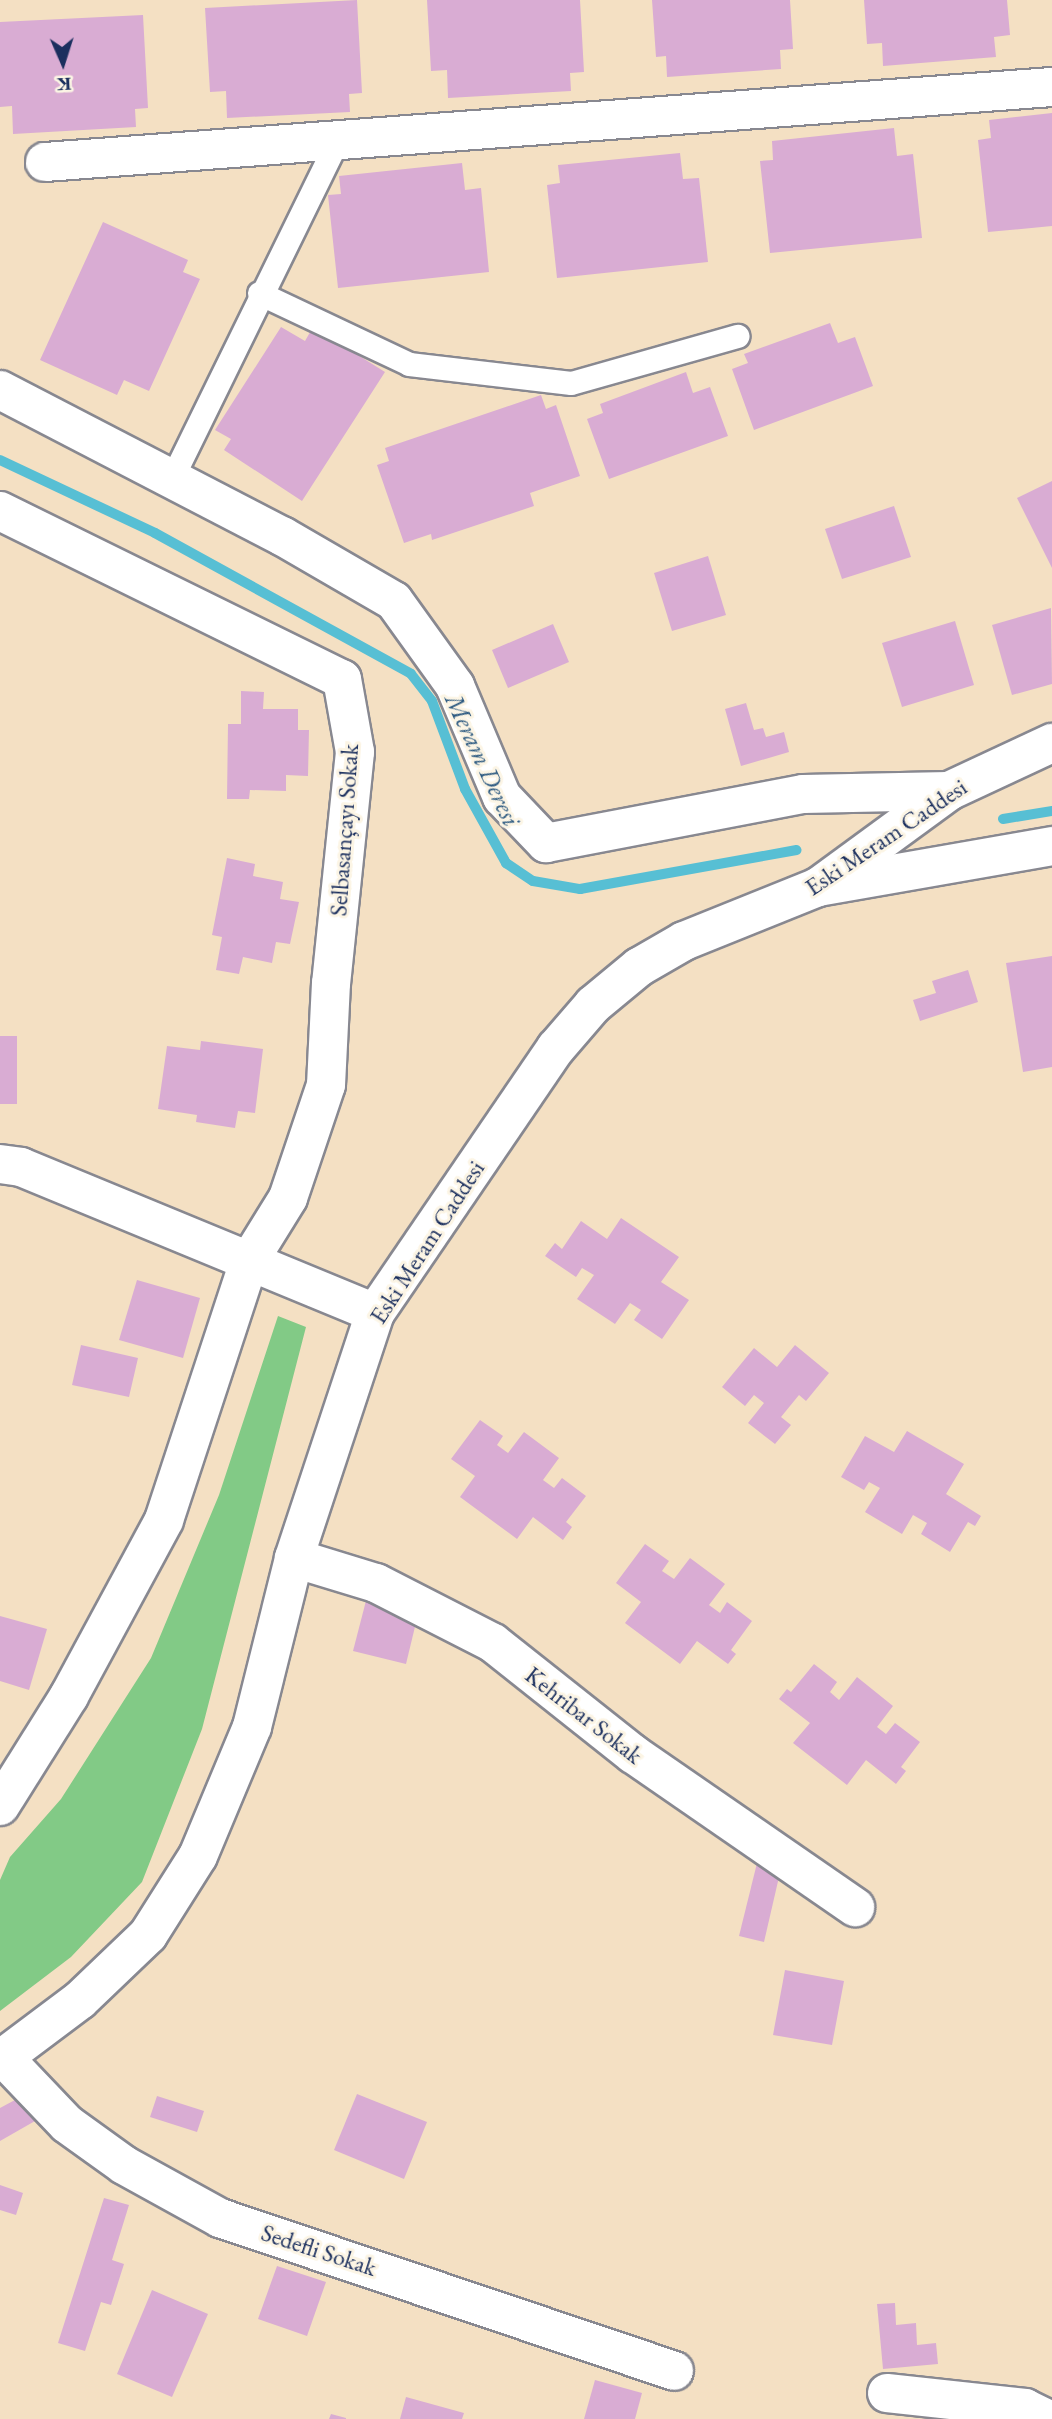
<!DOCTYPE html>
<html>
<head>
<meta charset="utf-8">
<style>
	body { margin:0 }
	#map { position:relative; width:1052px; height:2419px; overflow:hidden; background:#f4e0c3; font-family:"EB Garamond",serif }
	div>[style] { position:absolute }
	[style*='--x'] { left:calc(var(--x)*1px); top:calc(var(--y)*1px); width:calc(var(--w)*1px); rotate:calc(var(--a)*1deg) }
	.green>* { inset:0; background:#82ca86 }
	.stream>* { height:10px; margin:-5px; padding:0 5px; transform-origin:5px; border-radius:5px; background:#57bfd4 }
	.building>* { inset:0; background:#d9acd3 }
	.roads { filter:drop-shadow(2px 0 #888890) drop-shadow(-2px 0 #888890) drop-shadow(0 2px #888890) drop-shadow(0 -2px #888890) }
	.lane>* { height:23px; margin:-11.5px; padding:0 11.5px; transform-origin:11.5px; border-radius:11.5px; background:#fff }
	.street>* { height:38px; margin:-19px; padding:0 19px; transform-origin:19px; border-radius:19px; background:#fff }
	.secondary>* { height:38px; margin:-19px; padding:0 19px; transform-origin:19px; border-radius:19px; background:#fff }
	span { translate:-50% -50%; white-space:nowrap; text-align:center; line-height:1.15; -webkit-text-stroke:6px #fcf5e5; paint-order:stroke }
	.street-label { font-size:24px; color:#1b2f5e }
	.water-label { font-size:26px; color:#2d5a81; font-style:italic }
	.north { position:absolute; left:28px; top:28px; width:70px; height:70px; -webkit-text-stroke:5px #fcf5e5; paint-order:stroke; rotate:177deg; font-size:19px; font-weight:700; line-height:28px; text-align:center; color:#1b2f5e }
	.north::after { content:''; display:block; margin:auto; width:24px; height:32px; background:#1b2f5e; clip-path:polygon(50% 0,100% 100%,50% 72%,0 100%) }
</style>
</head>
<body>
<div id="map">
	<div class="green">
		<i style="clip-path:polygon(278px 1316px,306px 1327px,202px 1729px,142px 1882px,71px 1957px,0 2011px,0 1880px,10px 1857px,61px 1799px,151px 1658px,219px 1495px)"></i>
	</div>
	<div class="stream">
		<i style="--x:0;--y:460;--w:171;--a:25.2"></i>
		<i style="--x:155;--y:533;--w:292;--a:28.8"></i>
		<i style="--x:411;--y:674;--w:34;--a:52"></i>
		<i style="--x:432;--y:701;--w:94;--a:69.4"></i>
		<i style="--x:465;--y:789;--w:85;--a:61"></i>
		<i style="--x:506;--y:863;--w:32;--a:34"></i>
		<i style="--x:533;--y:881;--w:48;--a:9.7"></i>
		<i style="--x:580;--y:889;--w:220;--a:-10.2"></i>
		<i style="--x:1003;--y:819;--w:50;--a:-9.3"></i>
	</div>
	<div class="building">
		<i style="clip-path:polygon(357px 0,362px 93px,349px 94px,350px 112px,227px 118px,226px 91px,210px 92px,205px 8px)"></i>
		<i style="clip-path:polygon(427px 0,580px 0,584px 72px,570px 73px,571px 91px,448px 98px,447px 70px,431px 71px)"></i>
		<i style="clip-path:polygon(652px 0,790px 0,793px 49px,780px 50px,781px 69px,667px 77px,666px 56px,656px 57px)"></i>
		<i style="clip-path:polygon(864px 0,1007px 0,1010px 35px,994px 37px,996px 57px,883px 66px,882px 43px,867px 44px)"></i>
		<i style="clip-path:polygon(143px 15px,148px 108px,135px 109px,136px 127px,13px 134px,12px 106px,0 107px,0 22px)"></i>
		<i style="clip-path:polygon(1052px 113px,1052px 226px,988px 232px,978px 140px,991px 138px,989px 120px)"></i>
		<i style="clip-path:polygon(894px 128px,897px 156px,913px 154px,922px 238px,770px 253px,760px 161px,773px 160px,772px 141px)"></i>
		<i style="clip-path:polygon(680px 153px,683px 179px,699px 178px,708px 262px,557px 278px,547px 185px,560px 183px,558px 165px)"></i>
		<i style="clip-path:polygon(462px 163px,465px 190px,481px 188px,489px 272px,338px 288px,328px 195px,341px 194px,339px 176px)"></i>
		<i style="clip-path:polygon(103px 222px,188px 260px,183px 272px,200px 279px,149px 391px,124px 380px,117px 395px,40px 360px)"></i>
		<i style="clip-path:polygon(830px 323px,838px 343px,855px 337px,873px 386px,754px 430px,732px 369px,748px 363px,744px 354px)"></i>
		<i style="clip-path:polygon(281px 327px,305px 341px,313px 327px,385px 372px,302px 501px,224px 450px,231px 439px,215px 430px)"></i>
		<i style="clip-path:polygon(686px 372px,693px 393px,710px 387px,728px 436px,609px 479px,587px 419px,603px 413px,600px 404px)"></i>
		<i style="clip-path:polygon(541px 395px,546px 409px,556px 405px,580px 476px,530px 493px,534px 506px,432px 540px,431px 534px,404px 543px,377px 465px,389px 461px,385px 448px)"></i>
		<i style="clip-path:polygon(1052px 481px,1052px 568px,1017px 498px)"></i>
		<i style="clip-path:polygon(894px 506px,911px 557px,842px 579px,825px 529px)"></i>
		<i style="clip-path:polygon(708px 556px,726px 615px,672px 631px,654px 573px)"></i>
		<i style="clip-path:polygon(1051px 608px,1052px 684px,1012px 695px,992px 625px)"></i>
		<i style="clip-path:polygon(955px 621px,974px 685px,902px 707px,882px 643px)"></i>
		<i style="clip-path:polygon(553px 624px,569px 662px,508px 688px,492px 650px)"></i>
		<i style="clip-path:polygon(241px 691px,264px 692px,263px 709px,298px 709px,298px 730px,309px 730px,308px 776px,286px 775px,286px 791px,250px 790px,249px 799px,227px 799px,228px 724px,241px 724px)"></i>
		<i style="clip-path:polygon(746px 703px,754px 730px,763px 728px,766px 737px,784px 732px,789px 752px,741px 766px,725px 709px)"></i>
		<i style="clip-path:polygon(227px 858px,255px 864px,253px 876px,283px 882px,280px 899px,299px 902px,290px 944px,276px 942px,272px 963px,243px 957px,239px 974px,216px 970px,222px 937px,212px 935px)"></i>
		<i style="clip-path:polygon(1052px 956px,1052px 1067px,1023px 1072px,1006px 963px)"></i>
		<i style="clip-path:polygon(968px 970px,978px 1002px,920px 1021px,913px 1000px,936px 993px,932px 981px)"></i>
		<i style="clip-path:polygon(0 1036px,17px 1036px,17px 1104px,0 1104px)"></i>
		<i style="clip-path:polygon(201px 1041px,263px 1049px,255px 1113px,238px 1111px,235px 1128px,196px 1122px,197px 1115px,158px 1109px,167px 1046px,200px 1050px)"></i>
		<i style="clip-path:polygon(621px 1218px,679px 1257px,661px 1282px,689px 1300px,662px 1339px,634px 1320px,641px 1310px,630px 1303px,615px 1324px,577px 1299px,594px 1275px,582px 1268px,576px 1277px,545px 1256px,555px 1243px,562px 1249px,581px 1221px,607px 1239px)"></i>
		<i style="clip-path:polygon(137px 1280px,200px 1298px,183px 1358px,119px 1340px)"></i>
		<i style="clip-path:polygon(81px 1345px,138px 1358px,129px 1397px,72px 1385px)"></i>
		<i style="clip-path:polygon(795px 1345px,829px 1373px,806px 1401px,799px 1395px,781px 1417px,791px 1425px,775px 1444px,748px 1423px,764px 1403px,754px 1395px,745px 1406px,722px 1387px,754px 1348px,777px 1367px)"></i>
		<i style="clip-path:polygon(480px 1420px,503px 1436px,497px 1445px,508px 1453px,524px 1432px,559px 1458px,543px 1480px,554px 1488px,562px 1478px,586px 1496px,566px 1522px,572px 1527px,563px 1540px,533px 1517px,517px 1539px,460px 1497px,475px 1476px,451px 1459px)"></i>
		<i style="clip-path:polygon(907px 1431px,964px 1464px,946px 1494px,981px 1516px,975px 1526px,968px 1522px,950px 1552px,921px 1534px,927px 1523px,913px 1515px,902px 1534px,865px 1512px,880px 1488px,869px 1482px,864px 1490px,841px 1477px,865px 1436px,894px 1452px)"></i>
		<i style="clip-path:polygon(645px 1544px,669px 1561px,662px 1571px,674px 1579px,690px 1558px,725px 1584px,709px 1605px,720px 1613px,727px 1602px,752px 1621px,731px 1650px,736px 1654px,728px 1664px,697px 1641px,680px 1664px,625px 1623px,641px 1602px,616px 1583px)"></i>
		<i style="clip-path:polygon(368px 1593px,420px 1606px,406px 1664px,353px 1651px)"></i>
		<i style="clip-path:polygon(0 1616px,47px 1629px,29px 1690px,0 1681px)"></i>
		<i style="clip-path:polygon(814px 1664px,837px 1682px,830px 1692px,839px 1700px,857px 1677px,893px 1706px,877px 1727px,886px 1734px,895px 1723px,920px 1742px,901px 1767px,906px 1771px,896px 1784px,866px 1760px,847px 1785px,793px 1743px,810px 1723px,779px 1699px,787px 1689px,791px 1692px)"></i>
		<i style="clip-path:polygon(758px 1859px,782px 1864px,764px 1942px,739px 1936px)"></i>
		<i style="clip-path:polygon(785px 1970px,844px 1981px,832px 2045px,773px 2035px)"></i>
		<i style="clip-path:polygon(28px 2093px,42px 2117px,0 2141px,0 2108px)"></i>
		<i style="clip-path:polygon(357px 2094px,427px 2122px,404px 2179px,334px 2150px)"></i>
		<i style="clip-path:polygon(157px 2096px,204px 2111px,197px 2132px,150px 2117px)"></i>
		<i style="clip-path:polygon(0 2185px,23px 2193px,16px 2215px,0 2210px)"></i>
		<i style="clip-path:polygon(104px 2198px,129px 2205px,112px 2260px,124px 2264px,111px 2305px,101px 2302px,85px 2351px,58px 2343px)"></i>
		<i style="clip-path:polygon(277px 2266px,326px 2282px,307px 2336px,258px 2319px)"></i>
		<i style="clip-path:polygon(152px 2290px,208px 2314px,172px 2397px,117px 2374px)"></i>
		<i style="clip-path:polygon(895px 2303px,896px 2325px,916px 2323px,917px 2345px,936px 2343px,938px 2364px,883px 2369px,877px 2304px)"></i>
		<i style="clip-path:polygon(595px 2380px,642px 2393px,635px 2419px,584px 2419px)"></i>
		<i style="clip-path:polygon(406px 2397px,464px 2413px,462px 2419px,400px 2419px)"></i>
		<i style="clip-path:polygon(331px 2414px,346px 2418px,346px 2419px,329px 2419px)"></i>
	</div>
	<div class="roads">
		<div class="lane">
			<i style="--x:259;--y:293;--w:166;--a:25.3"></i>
			<i style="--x:409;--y:364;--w:163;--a:6.7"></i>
			<i style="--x:571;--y:383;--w:173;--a:-15.8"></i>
			<i style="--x:171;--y:480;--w:377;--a:-63.9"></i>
		</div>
		<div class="street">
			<i style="--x:45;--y:162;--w:1010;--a:-4.26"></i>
			<i style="--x:0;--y:390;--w:318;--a:27.4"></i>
			<i style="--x:282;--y:536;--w:129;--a:30.1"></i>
			<i style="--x:394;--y:601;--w:105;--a:54.3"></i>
			<i style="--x:455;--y:686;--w:121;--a:67.1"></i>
			<i style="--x:502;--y:797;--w:64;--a:46.3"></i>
			<i style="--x:546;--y:843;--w:262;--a:-10.8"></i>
			<i style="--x:803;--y:794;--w:146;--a:-1.2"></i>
			<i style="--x:0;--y:511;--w:381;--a:26.2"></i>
			<i style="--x:342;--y:679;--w:74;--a:79.9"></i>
			<i style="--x:355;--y:752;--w:232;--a:95.9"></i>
			<i style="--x:331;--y:983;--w:102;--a:92.8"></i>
			<i style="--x:326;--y:1085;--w:119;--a:108.6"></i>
			<i style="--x:288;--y:1198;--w:74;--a:121.8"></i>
			<i style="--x:818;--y:887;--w:238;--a:-9.9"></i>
			<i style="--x:0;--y:1164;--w:21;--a:8"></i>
			<i style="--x:21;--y:1167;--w:383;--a:22.4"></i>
			<i style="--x:294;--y:1558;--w:86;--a:17"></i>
			<i style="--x:376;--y:1583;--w:131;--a:27.1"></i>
			<i style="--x:493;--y:1643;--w:179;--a:38.4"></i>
			<i style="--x:633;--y:1754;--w:270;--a:34.6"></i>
			<i style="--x:4;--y:2058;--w:91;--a:46.3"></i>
			<i style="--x:67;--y:2124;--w:70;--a:35.7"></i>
			<i style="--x:124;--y:2165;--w:110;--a:28.9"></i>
			<i style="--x:220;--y:2218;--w:479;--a:18.6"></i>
			<i style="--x:887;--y:2393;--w:139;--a:6.2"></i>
			<i style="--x:1025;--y:2408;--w:25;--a:26"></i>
		</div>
		<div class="secondary">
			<i style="--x:0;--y:1806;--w:130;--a:-57.9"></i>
			<i style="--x:69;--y:1696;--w:200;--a:-61.6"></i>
			<i style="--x:164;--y:1520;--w:273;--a:-71.8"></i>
			<i style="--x:0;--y:2060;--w:100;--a:-36.9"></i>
			<i style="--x:80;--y:2000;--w:94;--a:-43.7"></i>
			<i style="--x:148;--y:1935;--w:93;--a:-57.7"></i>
			<i style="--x:198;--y:1856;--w:140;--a:-67.3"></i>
			<i style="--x:252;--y:1727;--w:174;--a:-76"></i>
			<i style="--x:294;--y:1558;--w:258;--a:-71.7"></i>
			<i style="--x:375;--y:1313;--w:321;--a:-55.7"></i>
			<i style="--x:556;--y:1048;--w:57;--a:-49.3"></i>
			<i style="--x:593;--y:1005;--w:60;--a:-39.6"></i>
			<i style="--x:639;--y:967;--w:52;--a:-30"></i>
			<i style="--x:684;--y:941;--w:144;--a:-21.9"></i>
			<i style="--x:818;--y:887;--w:162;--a:-36.2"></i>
			<i style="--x:949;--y:791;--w:114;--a:-25"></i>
		</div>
	</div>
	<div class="street-label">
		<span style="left:344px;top:830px;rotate:-86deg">Selbasançayı Sokak</span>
		<span style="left:886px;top:837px;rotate:-34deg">Eski Meram Caddesi</span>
		<span style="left:427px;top:1242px;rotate:-57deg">Eski Meram Caddesi</span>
		<span style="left:584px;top:1715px;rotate:38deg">Kehribar Sokak</span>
		<span style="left:319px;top:2250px;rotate:18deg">Sedefli Sokak</span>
	</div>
	<div class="water-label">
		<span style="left:482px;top:760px;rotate:65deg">Meram Deresi</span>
	</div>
	<div class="north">K</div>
</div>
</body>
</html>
